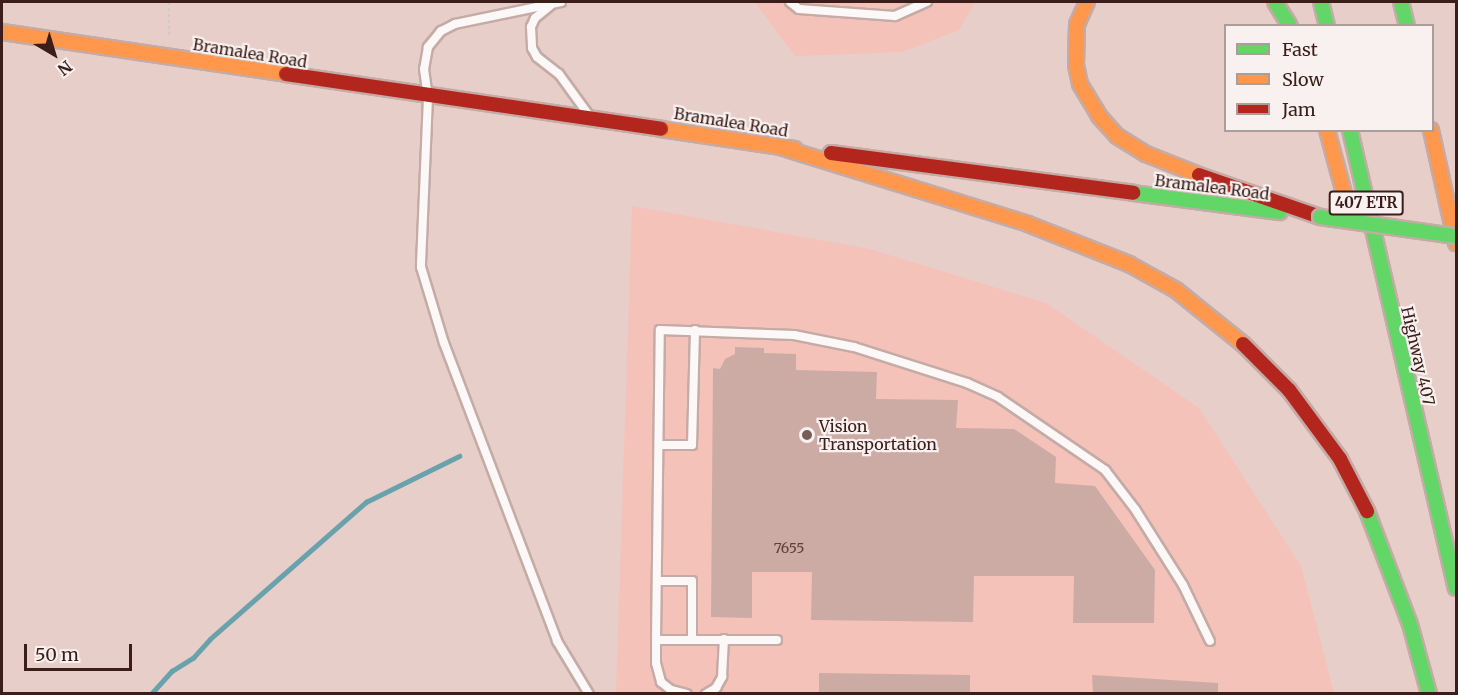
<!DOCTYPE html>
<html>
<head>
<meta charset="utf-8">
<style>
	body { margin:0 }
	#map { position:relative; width:1458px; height:695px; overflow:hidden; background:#e8cec9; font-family:Merriweather,serif }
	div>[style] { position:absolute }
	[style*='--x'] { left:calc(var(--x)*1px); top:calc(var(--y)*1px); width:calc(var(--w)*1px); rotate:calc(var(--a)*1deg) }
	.built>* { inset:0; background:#f4c2b8 }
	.stream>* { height:4.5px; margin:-2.25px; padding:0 2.25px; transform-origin:2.25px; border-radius:2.25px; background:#69a2ac }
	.building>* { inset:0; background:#ccaba5 }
	.path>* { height:2px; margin-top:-1px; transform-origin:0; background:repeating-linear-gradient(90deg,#d2cac8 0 3px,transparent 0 6px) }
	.roads { filter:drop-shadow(2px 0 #c5aba6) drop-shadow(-2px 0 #c5aba6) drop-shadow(0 2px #c5aba6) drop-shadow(0 -2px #c5aba6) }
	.lane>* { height:8px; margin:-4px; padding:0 4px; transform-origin:4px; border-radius:4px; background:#fcf8f7 }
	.fast>* { height:14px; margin:-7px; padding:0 7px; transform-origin:7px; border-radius:7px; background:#63d668 }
	.slow>* { height:14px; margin:-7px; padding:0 7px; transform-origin:7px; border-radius:7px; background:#ff974d }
	.jam>* { height:14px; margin:-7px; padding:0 7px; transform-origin:7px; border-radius:7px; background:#b3261e }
	.bridges { filter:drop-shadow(2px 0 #c5aba6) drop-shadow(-2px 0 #c5aba6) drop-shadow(0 2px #c5aba6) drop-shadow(0 -2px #c5aba6) }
	.fast-bridge>* { height:14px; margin:-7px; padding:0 7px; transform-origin:7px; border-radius:7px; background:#63d668 }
	.dots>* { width:16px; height:16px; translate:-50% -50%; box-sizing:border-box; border:3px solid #f9f1ef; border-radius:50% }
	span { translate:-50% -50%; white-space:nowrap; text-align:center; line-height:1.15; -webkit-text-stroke:4.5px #f9f1ef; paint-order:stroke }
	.number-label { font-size:14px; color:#5f413c }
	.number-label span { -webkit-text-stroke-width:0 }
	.shield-label span { padding:2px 4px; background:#f9f1ef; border:2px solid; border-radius:4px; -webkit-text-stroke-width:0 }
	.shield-label { font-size:15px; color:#3b1e19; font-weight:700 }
	.street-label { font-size:16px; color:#3b1e19 }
	.poi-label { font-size:16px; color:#3b1e19 }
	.left { translate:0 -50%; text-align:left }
	.frame { position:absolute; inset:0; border:3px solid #3b1e19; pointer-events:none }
	.legend { position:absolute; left:1224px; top:24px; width:210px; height:108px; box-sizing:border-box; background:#f9f1ef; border:2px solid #ad9d99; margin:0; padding:8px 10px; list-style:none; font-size:18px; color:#3b1e19 }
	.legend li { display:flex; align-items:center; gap:12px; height:30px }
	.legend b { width:30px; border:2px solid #ad9d99 }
	.north { position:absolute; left:24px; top:24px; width:60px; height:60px; -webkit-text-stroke:4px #f9f1ef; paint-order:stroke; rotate:142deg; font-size:16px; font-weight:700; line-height:24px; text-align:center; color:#3b1e19 }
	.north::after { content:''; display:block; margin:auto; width:21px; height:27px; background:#3b1e19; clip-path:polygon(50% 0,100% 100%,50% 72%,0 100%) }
	.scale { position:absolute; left:24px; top:644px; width:108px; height:27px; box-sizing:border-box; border:3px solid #3b1e19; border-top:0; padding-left:8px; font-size:18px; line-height:21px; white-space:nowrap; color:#3b1e19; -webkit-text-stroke:4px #f9f1ef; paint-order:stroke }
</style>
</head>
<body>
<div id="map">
	<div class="built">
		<i style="clip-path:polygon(755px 2px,975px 2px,959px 30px,902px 52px,795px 56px)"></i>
		<i style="clip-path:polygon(632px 206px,870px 249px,1046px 303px,1199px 408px,1301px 566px,1334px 693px,616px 694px)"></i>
	</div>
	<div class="stream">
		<i style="--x:151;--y:694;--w:31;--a:-48"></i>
		<i style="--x:172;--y:671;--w:25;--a:-32"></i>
		<i style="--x:193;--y:658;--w:25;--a:-48"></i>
		<i style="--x:210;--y:639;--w:208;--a:-41.3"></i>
		<i style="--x:366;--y:502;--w:104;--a:-26.3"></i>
	</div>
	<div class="building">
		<i style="clip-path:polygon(735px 347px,764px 348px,764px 353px,796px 354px,796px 370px,877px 372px,876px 399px,958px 400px,956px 428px,1014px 429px,1056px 457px,1055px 483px,1095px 486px,1155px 570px,1154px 623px,1073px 623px,1074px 576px,974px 576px,973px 622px,811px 620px,812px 572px,752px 572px,752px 618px,711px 617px,713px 368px,720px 369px,725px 359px,735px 354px)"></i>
		<i style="clip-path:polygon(819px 673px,970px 675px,970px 693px,819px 693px)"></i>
		<i style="clip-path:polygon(1092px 675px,1218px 683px,1218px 693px,1093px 693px)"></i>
	</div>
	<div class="path">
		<i style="--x:169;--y:2;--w:35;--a:90"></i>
	</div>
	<div class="roads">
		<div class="lane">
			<i style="--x:561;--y:2;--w:108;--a:168.3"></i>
			<i style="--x:455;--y:24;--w:16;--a:153"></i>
			<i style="--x:441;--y:31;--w:21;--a:129"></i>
			<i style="--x:428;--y:47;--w:22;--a:100"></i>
			<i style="--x:424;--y:69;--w:28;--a:82"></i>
			<i style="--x:428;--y:97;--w:170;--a:92.4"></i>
			<i style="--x:421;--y:267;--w:79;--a:73.2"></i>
			<i style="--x:444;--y:343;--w:319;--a:69.2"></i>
			<i style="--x:557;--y:641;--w:62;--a:58.9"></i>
			<i style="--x:790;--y:2;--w:11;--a:38"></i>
			<i style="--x:799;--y:9;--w:96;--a:4.2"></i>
			<i style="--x:895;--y:16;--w:35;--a:-24"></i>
			<i style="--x:550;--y:6;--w:19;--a:141"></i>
			<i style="--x:535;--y:18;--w:10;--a:114"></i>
			<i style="--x:531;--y:27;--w:21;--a:87"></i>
			<i style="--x:532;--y:48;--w:10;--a:61"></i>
			<i style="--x:537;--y:57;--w:28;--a:38"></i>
			<i style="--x:559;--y:74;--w:49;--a:54.1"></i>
			<i style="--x:660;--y:445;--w:32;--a:0"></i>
			<i style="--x:692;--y:445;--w:115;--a:-88.5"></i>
			<i style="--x:657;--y:581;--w:35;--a:0"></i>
			<i style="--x:692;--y:581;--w:58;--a:90"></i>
			<i style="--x:656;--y:640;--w:23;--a:90"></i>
			<i style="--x:656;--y:663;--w:20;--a:75"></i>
			<i style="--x:661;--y:682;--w:13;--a:39"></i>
			<i style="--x:671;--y:690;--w:16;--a:14"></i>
			<i style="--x:777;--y:640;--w:121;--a:180"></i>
			<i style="--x:656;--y:640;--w:310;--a:-89.3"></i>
			<i style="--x:660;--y:330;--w:134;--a:2.1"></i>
			<i style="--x:794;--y:335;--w:61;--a:11.3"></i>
			<i style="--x:854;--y:347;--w:119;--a:17.7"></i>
			<i style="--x:967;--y:383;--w:34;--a:24"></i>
			<i style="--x:998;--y:397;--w:130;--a:34.3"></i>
			<i style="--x:1105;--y:470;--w:49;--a:52.4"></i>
			<i style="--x:1135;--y:509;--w:90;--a:57.7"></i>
			<i style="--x:1183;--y:585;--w:62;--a:64.3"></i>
			<i style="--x:706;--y:694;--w:12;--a:-31"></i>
			<i style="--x:716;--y:688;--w:13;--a:-61"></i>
			<i style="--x:722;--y:677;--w:38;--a:-87"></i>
		</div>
		<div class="fast">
			<i style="--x:1275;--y:2;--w:28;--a:58"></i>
			<i style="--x:1321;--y:2;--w:25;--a:76"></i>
			<i style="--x:1401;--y:2;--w:25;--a:76"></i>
			<i style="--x:1350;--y:130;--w:470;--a:77"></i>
			<i style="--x:1133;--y:193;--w:148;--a:7.4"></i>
			<i style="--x:1367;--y:511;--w:121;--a:69.2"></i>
			<i style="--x:1410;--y:624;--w:73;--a:74.8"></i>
		</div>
		<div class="slow">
			<i style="--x:1087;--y:2;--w:24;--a:114"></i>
			<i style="--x:1077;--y:24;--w:41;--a:91.4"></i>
			<i style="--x:1076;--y:65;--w:19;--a:78"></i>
			<i style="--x:1080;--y:84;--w:37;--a:59"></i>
			<i style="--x:1099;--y:116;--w:27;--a:48"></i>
			<i style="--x:1117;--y:136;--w:34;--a:32"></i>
			<i style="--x:1146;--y:154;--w:57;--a:21.6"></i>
			<i style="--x:2;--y:32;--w:287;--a:8.4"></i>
			<i style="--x:661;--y:129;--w:135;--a:8.5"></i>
			<i style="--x:1327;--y:130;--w:88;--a:74.9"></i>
			<i style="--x:1431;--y:130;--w:116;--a:77.5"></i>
			<i style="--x:780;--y:147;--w:260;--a:17.2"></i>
			<i style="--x:1028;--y:224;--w:109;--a:21.6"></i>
			<i style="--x:1129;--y:264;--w:54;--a:29"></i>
			<i style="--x:1176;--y:290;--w:86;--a:38.9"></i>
		</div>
		<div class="jam">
			<i style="--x:286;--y:74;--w:379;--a:8.3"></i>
			<i style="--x:831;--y:153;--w:305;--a:7.5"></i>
			<i style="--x:1199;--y:175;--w:128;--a:19.1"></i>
			<i style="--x:1243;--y:344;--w:65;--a:45"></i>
			<i style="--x:1289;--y:390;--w:86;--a:53.5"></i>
			<i style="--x:1340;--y:459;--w:59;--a:62.6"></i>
		</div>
	</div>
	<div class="bridges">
		<div class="fast-bridge">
			<i style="--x:1320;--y:217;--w:137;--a:8"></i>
		</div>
	</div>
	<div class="dots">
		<i style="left:807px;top:435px;background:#785c57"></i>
	</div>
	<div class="number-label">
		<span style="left:789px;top:548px">7655</span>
	</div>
	<div class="shield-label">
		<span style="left:1366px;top:203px">407 ETR</span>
	</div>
	<div class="street-label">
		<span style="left:250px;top:53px;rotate:9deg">Bramalea Road</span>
		<span style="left:731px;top:122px;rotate:9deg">Bramalea Road</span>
		<span style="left:1212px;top:187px;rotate:7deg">Bramalea Road</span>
		<span style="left:1418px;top:356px;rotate:77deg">Highway 407</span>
	</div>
	<div class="poi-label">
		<span class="left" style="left:819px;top:435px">Vision<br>Transportation</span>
	</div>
	<div class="frame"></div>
	<ul class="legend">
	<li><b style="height:8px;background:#63d668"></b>Fast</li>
	<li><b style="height:8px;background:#ff974d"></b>Slow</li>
	<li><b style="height:8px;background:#b3261e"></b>Jam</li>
	</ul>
	<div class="north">N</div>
	<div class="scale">50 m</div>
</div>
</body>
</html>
